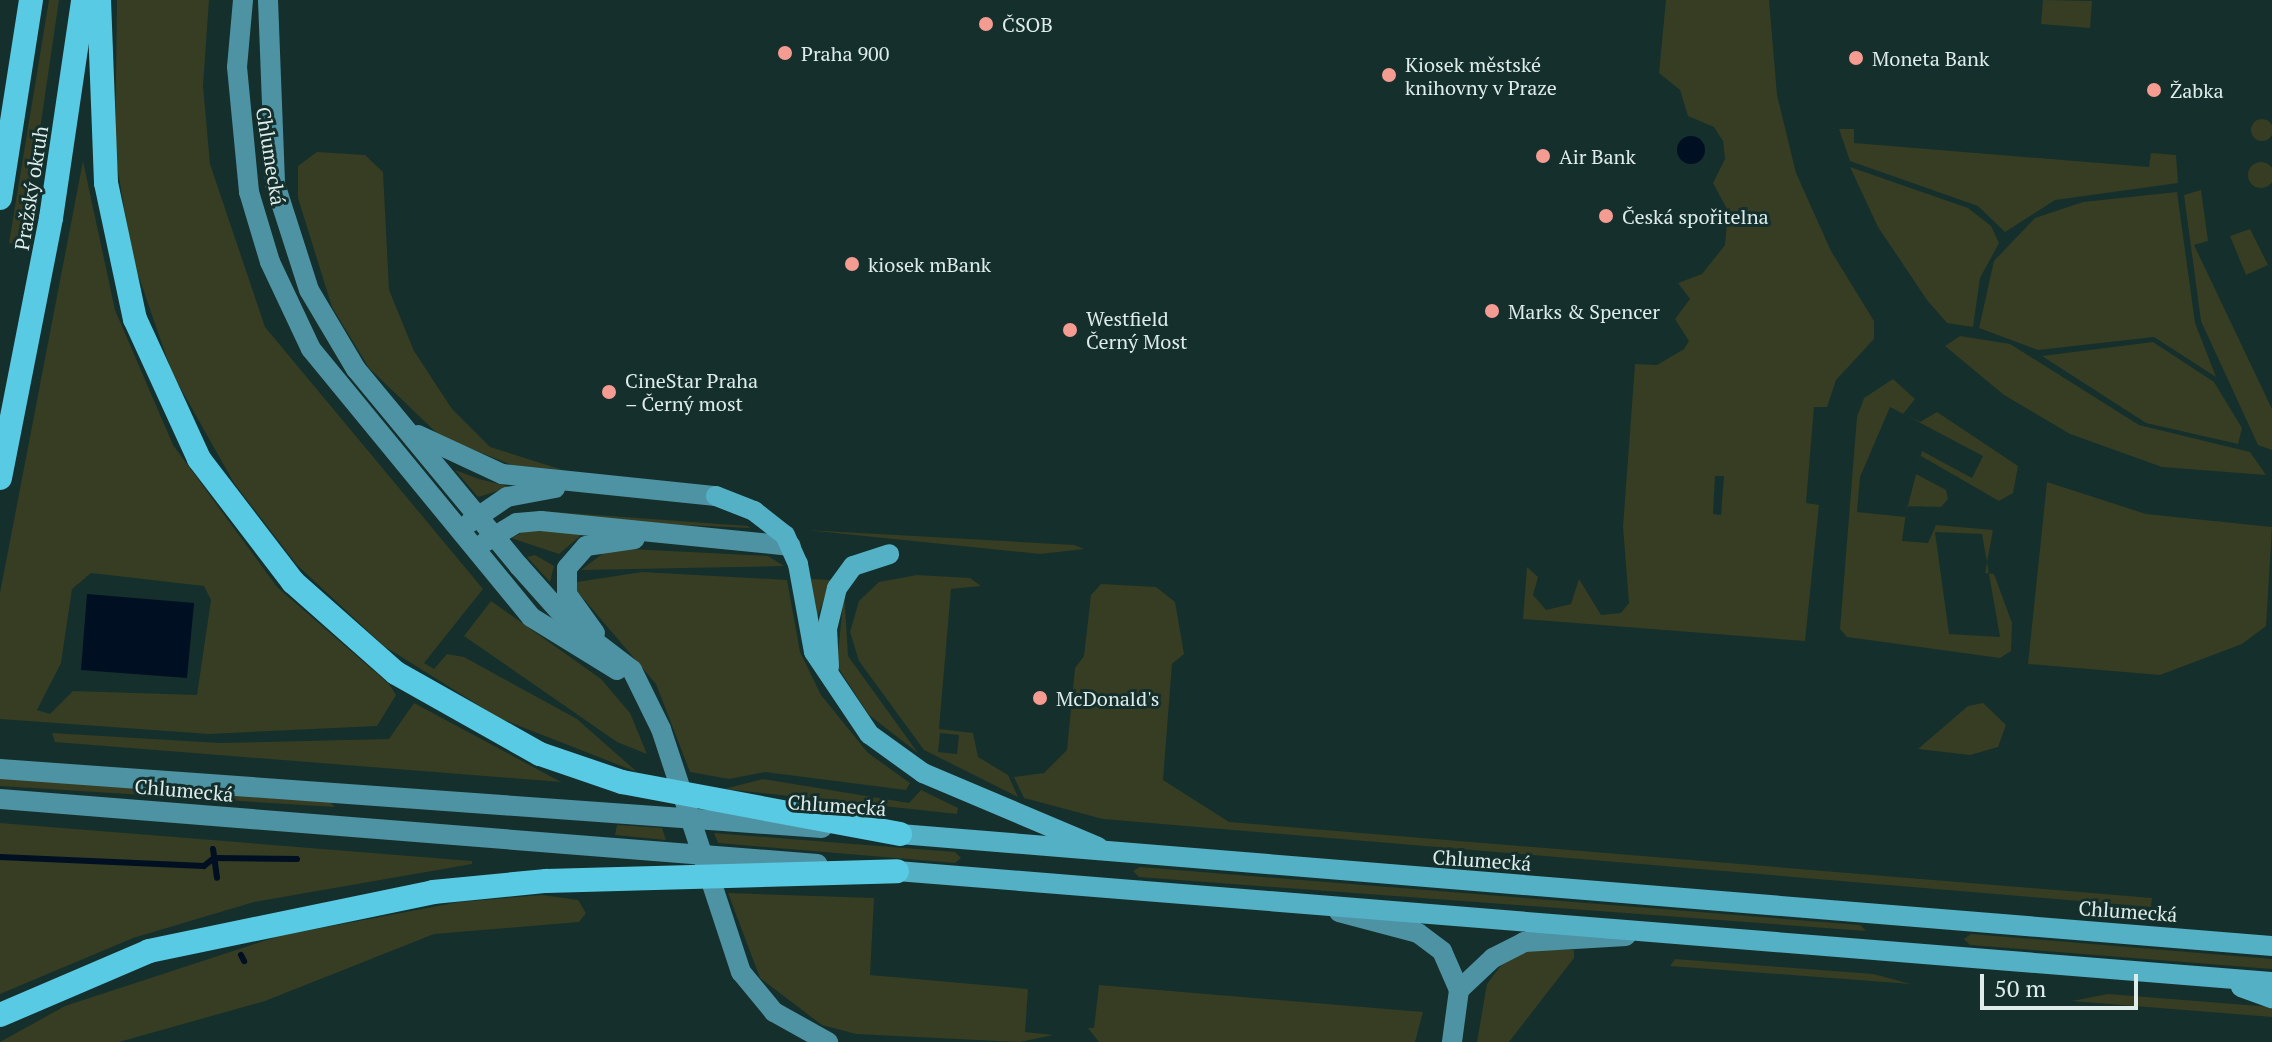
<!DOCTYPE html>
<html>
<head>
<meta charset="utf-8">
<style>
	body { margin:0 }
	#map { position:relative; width:2272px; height:1042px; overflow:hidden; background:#152f2c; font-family:"PT Serif",serif }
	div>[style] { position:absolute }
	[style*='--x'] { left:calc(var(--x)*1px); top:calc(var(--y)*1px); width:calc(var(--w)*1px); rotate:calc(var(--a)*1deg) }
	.green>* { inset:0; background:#363d22 }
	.round { border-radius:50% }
	.water>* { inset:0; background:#001022 }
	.stream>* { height:6px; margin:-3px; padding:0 3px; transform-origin:3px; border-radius:3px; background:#001022 }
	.secondary>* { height:20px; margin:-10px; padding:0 10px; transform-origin:10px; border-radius:10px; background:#4e93a3 }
	.primary>* { height:20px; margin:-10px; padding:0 10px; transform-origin:10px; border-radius:10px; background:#54b0c5 }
	.highway>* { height:24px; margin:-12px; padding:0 12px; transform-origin:12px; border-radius:12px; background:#59cae4 }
	.dots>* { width:22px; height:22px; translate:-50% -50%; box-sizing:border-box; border:4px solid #152f2c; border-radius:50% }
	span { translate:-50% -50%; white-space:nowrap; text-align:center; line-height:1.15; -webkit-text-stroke:6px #152f2c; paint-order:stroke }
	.poi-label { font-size:20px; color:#deedea }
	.left { translate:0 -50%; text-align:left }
	.street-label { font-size:20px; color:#deedea }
	.scale { position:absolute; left:1980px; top:974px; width:158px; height:36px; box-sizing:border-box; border:4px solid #deedea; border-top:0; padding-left:10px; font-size:24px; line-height:28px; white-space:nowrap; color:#deedea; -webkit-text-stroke:6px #152f2c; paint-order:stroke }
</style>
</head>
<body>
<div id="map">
	<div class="green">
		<i style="clip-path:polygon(49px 0,59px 0,23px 245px,9px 243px)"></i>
		<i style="clip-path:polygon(117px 0,209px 0,203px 86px,210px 164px,265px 327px,483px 589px,424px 663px,434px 669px,447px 654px,464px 657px,577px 719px,637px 772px,499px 718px,384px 646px,297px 565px,234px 483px,172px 373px,132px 257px,115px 152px)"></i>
		<i style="clip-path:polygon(evenodd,1666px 0,1769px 0,1777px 95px,1796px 173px,1831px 251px,1874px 321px,1874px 339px,1836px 380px,1827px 407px,1814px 407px,1806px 503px,1819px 505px,1805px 641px,1523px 619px,1527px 567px,1538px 577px,1533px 595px,1546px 610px,1571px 604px,1579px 579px,1601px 615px,1621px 613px,1629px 603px,1623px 527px,1635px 364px,1657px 365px,1684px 349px,1689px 341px,1675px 319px,1690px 299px,1678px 283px,1702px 274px,1725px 245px,1728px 211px,1713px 183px,1725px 159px,1723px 141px,1714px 127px,1688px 116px,1680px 90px,1659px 73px,1666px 0,1715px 476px,1724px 476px,1721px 515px,1713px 514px,1715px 476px)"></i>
		<i style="clip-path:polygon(2043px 0,2092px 1px,2090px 28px,2041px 24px)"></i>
		<i class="round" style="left:2251px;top:119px;width:22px;height:22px"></i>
		<i style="clip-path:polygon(1839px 129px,1854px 129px,1854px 143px,2149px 167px,2151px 153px,2176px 155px,2178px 183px,2055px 200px,2005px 232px,1978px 206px,1850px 161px)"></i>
		<i style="clip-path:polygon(317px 152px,365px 155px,383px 172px,389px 290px,414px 351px,452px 409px,490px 447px,563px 470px,512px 465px,441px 437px,369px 368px,332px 307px,298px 198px,298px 166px)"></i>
		<i style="clip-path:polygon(evenodd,83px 161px,115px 310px,173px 445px,277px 587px,389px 684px,396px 695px,377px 726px,209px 734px,0 719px,0 593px,83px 161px,91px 573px,204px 586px,211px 600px,197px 695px,73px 691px,50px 714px,37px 710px,61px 663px,72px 589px,91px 573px)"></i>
		<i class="round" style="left:2248px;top:162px;width:26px;height:26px"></i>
		<i style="clip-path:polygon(1850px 167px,1968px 208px,1991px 226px,1999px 243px,1980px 278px,1973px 327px,1947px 323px,1927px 300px,1878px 227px)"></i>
		<i style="clip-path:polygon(2201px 190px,2208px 241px,2194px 245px,2272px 409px,2272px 450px,2258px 445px,2201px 321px,2184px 195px)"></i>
		<i style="clip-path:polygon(2177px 192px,2195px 323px,2216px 377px,2154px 337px,2038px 350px,1979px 328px,1994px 261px,2035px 218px,2083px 202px)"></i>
		<i style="clip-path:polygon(2250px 229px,2268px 265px,2246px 275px,2230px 236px)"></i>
		<i style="clip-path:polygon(1960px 336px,2010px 344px,2139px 425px,2250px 452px,2266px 475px,2162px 467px,2070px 434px,2004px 395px,1945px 346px)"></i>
		<i style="clip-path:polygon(2153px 342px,2214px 382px,2242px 428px,2238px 444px,2146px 423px,2042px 356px)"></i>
		<i style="clip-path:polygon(evenodd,1893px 379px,1915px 399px,1903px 414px,1920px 422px,1937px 412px,2018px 466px,2013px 493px,1999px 501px,1921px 456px,1916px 474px,1946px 490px,1948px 499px,1941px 507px,1907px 506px,1902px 541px,1928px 543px,1936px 525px,1993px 530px,1985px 573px,1994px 574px,2012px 623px,2011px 651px,2000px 658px,1847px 637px,1840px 629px,1857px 417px,1864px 398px,1893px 379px,1890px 407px,1983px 456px,1972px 478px,1922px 451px,1905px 517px,1857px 512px,1860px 477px,1890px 407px,1893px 379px,1935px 532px,1982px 534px,2000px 637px,1949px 634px,1935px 532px)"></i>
		<i style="clip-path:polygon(455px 470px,479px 479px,511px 487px,478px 497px)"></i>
		<i style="clip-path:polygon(2047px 482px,2146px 514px,2272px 527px,2266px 626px,2242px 644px,2160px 675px,2028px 664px)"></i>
		<i style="clip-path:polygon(541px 511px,748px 526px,750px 528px,503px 517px)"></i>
		<i style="clip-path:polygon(527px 530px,585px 532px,559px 554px,511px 538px)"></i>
		<i style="clip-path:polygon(806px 530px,1074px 545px,1084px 549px,1040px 554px)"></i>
		<i style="clip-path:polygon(610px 548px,768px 556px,784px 566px,581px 570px)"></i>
		<i style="clip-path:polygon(535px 555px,554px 566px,550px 582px,527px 557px)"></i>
		<i style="clip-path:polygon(642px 572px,787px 580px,800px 652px,821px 695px,868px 753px,910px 783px,906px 790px,765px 772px,729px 779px,690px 772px,656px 684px,577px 591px,577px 582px)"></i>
		<i style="clip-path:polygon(evenodd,917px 575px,970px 578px,981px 586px,951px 589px,939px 729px,973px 733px,978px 757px,1008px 775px,1018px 797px,924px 750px,859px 661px,850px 632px,859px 601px,879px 582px,917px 575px,940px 733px,959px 735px,957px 754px,938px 752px,940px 733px)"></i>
		<i style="clip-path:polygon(811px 579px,830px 580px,818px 616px,816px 616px)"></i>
		<i style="clip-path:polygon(1101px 584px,1156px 587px,1175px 602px,1184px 654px,1172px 664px,1163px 780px,1229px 822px,2152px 898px,2151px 907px,1103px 819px,1024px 798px,1014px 777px,1044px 773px,1067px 750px,1075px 668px,1084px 656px,1091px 595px)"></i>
		<i style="clip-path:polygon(844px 591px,848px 656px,918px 753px,869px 715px,837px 666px)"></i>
		<i style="clip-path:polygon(491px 601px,601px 679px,630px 713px,647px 754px,617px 742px,464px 636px)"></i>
		<i style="clip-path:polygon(414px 703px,561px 782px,55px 742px,52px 733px,220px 743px,389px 739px)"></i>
		<i style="clip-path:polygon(1983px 703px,2006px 725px,1998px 747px,1970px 755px,1918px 749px,1968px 706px)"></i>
		<i style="clip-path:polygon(0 775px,329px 801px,335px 807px,0 786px)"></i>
		<i style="clip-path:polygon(763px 779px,909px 803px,921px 790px,958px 808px,957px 814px,724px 789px)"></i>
		<i style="clip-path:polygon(0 823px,472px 861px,472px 864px,254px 902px,133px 938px,0 994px)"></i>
		<i style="clip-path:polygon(617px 825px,662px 828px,666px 840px,615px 835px)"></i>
		<i style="clip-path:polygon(714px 833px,955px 852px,961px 858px,955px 863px,718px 843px)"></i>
		<i style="clip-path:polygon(1140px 867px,1860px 925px,1866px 931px,1139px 877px,1133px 871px)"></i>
		<i style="clip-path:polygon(728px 893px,874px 898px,870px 975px,1028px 989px,1025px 1032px,1053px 1035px,1020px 1042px,856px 1034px,822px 1025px,760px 978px)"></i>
		<i style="clip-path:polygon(542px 895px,578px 900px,586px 913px,579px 922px,434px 934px,265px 1001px,119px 1042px,0 1042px,65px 1006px,279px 936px,459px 902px)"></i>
		<i style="clip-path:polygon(1971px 934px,2272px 959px,2272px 969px,1970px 945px,1964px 939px)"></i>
		<i style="clip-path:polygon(1533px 949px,1574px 950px,1574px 958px,1509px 1042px,1477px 1042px,1487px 984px,1502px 964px)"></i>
		<i style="clip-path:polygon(1675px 959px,1873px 974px,1911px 984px,1670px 966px)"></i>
		<i style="clip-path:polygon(1099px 985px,1423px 1012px,1415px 1042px,1099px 1042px,1088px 1028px,1094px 1028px)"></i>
		<i style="clip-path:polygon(2108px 994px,2272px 1007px,2272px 1017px,2072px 1001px)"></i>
	</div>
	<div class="water">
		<i class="round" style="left:1677px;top:136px;width:28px;height:28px"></i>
		<i style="clip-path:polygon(87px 594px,194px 603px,187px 678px,81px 670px)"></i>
	</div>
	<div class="stream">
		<i style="--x:213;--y:849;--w:29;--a:82"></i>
		<i style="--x:0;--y:857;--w:204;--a:2.5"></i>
		<i style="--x:204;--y:866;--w:13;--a:-39"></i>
		<i style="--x:214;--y:858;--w:83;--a:0.7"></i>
		<i style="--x:241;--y:955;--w:7;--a:63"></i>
	</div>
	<div class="secondary">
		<i style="--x:243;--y:0;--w:67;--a:95.1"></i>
		<i style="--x:237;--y:67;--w:126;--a:84.5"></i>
		<i style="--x:249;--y:192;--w:73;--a:73.3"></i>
		<i style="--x:270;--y:262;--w:96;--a:64.8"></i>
		<i style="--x:311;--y:349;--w:347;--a:50.6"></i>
		<i style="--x:531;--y:617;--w:101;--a:31.6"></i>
		<i style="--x:268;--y:0;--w:184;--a:87.8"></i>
		<i style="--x:275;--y:184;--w:111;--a:72.2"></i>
		<i style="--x:309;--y:290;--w:92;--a:59.3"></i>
		<i style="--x:356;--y:369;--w:256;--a:50.4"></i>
		<i style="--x:519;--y:566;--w:74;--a:48.3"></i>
		<i style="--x:568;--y:621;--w:81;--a:37.4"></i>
		<i style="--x:632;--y:670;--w:66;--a:63.8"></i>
		<i style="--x:661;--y:729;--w:256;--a:71.8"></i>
		<i style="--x:741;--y:972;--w:52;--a:50.5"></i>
		<i style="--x:774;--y:1012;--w:62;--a:29.1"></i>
		<i style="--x:418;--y:435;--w:93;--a:24.9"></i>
		<i style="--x:502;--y:474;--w:215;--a:5.9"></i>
		<i style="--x:469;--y:523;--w:46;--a:-34.4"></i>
		<i style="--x:507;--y:497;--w:49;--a:-10.6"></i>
		<i style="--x:485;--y:542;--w:37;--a:-31"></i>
		<i style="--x:517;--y:523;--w:24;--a:-5"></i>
		<i style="--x:541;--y:521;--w:251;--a:5.7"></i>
		<i style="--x:595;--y:633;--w:48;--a:-125.7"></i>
		<i style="--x:567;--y:594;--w:26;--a:-90"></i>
		<i style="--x:567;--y:568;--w:29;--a:-49"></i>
		<i style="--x:586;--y:546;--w:49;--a:-8.1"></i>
		<i style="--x:0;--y:769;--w:824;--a:4.11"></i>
		<i style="--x:0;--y:799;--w:820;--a:4.55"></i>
		<i style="--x:1339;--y:912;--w:82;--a:14.9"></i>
		<i style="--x:1418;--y:933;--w:30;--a:37"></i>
		<i style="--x:1442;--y:951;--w:43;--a:66.4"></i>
		<i style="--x:1459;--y:990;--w:52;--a:97.7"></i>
		<i style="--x:1459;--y:990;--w:47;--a:-43.3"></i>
		<i style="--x:1493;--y:958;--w:35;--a:-27"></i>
		<i style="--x:1524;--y:942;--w:102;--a:-3.4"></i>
	</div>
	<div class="primary">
		<i style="--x:716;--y:496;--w:41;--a:21.5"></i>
		<i style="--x:754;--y:511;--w:39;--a:38"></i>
		<i style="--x:785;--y:535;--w:32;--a:66"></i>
		<i style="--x:798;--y:564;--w:89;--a:79.7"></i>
		<i style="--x:814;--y:652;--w:99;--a:56.1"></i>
		<i style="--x:869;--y:734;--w:67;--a:35.8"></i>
		<i style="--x:923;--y:773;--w:190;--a:22.9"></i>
		<i style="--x:829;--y:667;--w:38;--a:-93"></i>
		<i style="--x:827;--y:629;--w:42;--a:-76.3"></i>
		<i style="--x:837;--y:588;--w:27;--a:-54"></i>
		<i style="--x:853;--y:566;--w:38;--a:-18"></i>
		<i style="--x:900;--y:834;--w:1377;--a:4.67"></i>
		<i style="--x:897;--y:871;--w:1379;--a:4.62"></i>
		<i style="--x:2241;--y:987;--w:33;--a:20"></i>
	</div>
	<div class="highway">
		<i style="--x:99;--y:0;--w:183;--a:87.8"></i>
		<i style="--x:106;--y:183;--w:139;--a:78"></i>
		<i style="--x:135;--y:319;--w:154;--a:65.4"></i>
		<i style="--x:199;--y:459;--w:155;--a:52.6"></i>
		<i style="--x:293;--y:582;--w:137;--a:41.5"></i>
		<i style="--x:396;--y:673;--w:165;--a:29.4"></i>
		<i style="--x:540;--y:754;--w:87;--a:18.9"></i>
		<i style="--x:622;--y:782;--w:283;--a:10.6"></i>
		<i style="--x:0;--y:198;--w:200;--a:-81.1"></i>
		<i style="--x:0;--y:478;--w:265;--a:-78.9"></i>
		<i style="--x:51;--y:218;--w:220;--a:-81.6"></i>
		<i style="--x:0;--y:1015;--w:162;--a:-23.2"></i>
		<i style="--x:149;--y:951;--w:290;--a:-11.7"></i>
		<i style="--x:433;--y:892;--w:114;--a:-5.6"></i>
		<i style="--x:546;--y:881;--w:351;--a:-1.6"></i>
	</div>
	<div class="dots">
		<i style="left:986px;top:24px;background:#f59c92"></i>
		<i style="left:785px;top:53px;background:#f59c92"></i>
		<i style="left:1856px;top:58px;background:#f59c92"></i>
		<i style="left:1389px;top:75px;background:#f59c92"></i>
		<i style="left:2154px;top:90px;background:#f59c92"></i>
		<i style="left:1543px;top:156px;background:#f59c92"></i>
		<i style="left:1606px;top:216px;background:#f59c92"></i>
		<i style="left:852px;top:264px;background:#f59c92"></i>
		<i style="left:1492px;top:311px;background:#f59c92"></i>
		<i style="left:1070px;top:330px;background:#f59c92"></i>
		<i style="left:609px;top:392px;background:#f59c92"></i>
		<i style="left:1040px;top:698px;background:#f59c92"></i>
	</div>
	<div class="poi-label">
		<span class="left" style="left:1002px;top:24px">ČSOB</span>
		<span class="left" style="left:801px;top:53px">Praha 900</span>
		<span class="left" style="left:1872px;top:58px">Moneta Bank</span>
		<span class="left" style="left:1405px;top:76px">Kiosek městské<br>knihovny v Praze</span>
		<span class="left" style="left:2170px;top:90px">Žabka</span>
		<span class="left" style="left:1559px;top:156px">Air Bank</span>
		<span class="left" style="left:1622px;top:216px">Česká spořitelna</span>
		<span class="left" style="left:868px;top:264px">kiosek mBank</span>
		<span class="left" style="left:1508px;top:311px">Marks &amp; Spencer</span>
		<span class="left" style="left:1086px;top:330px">Westfield<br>Černý Most</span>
		<span class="left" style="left:625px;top:392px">CineStar Praha<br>– Černý most</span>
		<span class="left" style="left:1056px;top:698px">McDonald's</span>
	</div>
	<div class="street-label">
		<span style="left:271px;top:156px;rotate:81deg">Chlumecká</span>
		<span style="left:31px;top:188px;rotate:-81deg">Pražský okruh</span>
		<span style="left:184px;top:790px;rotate:5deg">Chlumecká</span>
		<span style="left:837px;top:805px;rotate:4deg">Chlumecká</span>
		<span style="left:1482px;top:860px;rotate:4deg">Chlumecká</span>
		<span style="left:2128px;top:911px;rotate:4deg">Chlumecká</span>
	</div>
	<div class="scale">50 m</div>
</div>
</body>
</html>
